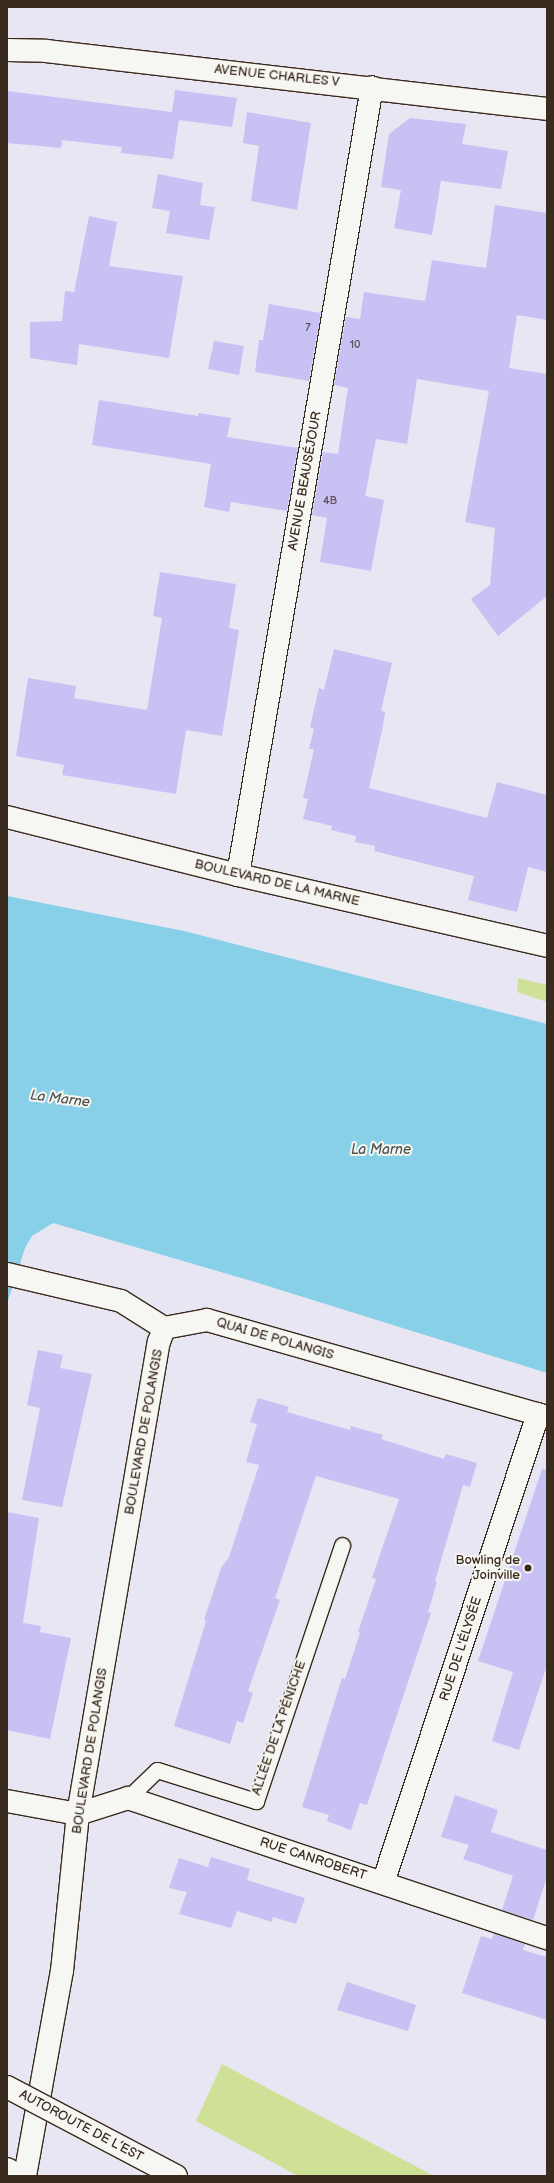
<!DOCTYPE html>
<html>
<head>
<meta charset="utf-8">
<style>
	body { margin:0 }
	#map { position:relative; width:554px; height:2183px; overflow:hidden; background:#e8e6f3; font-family:"Balsamiq Sans",sans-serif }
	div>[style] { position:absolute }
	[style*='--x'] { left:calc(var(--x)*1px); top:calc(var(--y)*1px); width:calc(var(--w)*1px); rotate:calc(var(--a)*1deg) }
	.green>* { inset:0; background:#cfe196 }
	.water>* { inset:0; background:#87d0e8 }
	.building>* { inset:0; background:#c8c1f4 }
	.roads { filter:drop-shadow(1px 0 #3b2a1e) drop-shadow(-1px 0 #3b2a1e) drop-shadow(0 1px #3b2a1e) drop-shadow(0 -1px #3b2a1e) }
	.lane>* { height:15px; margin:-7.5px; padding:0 7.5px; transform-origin:7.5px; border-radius:7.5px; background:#f6f6f2 }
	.street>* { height:22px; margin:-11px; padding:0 11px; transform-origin:11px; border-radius:11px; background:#f6f6f2 }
	.secondary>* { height:22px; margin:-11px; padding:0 11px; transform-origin:11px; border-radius:11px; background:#f6f6f2 }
	.highway>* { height:22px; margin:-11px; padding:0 11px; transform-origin:11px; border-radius:11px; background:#f6f6f2 }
	.bridges { filter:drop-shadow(1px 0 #3b2a1e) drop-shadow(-1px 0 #3b2a1e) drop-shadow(0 1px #3b2a1e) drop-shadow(0 -1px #3b2a1e) }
	.highway-bridge>* { height:22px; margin:-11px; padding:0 11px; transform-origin:11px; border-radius:11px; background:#f6f6f2 }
	.dots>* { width:11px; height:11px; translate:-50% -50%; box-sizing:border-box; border:2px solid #f6f6f2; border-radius:50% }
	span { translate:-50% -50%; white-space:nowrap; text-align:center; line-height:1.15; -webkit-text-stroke:4px #f6f6f2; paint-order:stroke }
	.number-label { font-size:11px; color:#5e5054 }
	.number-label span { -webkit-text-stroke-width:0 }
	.street-label { font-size:13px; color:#3b2a1e }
	.poi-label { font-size:13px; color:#3b2a1e }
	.right { translate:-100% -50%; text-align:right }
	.water-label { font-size:14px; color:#4e5450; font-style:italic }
	.frame { position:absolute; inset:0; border:8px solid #3b2a1e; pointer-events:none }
</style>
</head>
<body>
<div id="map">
	<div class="green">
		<i style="clip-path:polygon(518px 978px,547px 985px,547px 1002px,517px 992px)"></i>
		<i style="clip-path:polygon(222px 2064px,434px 2176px,298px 2176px,196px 2121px)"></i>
	</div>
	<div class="water">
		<i style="clip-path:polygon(7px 896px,184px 931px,547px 1024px,547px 1373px,255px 1282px,53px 1223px,32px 1236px,25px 1248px,7px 1304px)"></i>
	</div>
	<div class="building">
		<i style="clip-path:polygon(175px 90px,237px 98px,232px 127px,179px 120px,173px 159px,121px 153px,122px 147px,62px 140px,61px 148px,7px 143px,7px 91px,172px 112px)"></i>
		<i style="clip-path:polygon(247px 112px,311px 123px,297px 210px,251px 201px,259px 146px,243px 143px)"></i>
		<i style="clip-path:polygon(410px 118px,466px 124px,462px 144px,508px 151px,501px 189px,441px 181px,432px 235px,394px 228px,401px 190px,381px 187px,389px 134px)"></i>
		<i style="clip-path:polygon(158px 174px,203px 183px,200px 205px,215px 207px,209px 240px,166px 233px,170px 211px,152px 208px)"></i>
		<i style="clip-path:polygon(495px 205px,547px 213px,547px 320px,517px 315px,509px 368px,547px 374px,547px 596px,498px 636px,471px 599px,490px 585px,495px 528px,465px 522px,489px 391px,417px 379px,407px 444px,376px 439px,365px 496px,384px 500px,371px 571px,320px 562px,327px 518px,312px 515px,323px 452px,338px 454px,348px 388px,334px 385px,346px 317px,360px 319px,364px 292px,425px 301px,432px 260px,486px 268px)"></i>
		<i style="clip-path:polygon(89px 216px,117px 222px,109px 266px,183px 276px,169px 358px,79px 344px,77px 365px,30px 358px,30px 322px,62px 321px,65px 291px,74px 292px)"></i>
		<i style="clip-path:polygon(269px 304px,321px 313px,309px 381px,255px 372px,259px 340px,263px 340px)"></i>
		<i style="clip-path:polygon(214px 341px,244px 346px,239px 375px,208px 369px)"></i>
		<i style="clip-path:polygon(99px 400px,198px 416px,199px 413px,231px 418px,227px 437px,298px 448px,287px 511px,231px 502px,229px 512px,204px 507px,211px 464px,92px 445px)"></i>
		<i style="clip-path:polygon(160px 572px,236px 584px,229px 628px,239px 630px,222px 736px,186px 730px,176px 794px,62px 775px,64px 765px,16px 756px,28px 678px,76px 686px,74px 698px,147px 710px,162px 618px,153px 616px)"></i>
		<i style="clip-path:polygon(334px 649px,392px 663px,381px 711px,385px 712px,383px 726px,369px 788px,487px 818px,497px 782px,547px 795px,547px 872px,528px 867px,517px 912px,468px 900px,474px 876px,374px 851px,375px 846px,355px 842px,356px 836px,331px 830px,332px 826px,303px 819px,308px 799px,303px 798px,314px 749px,309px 749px,314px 729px,310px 727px,319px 688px,324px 690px)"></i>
		<i style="clip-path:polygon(38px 1350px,63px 1355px,60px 1368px,92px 1374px,62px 1507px,22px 1500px,40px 1408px,27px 1405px)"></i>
		<i style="clip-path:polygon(258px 1398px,289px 1407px,287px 1412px,350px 1430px,351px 1426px,383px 1435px,381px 1439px,444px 1459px,446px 1454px,477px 1463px,470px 1487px,463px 1485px,435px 1581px,437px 1582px,428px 1612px,431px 1613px,367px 1805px,360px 1803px,351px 1830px,327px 1821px,329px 1815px,302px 1807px,342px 1678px,345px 1679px,360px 1633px,358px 1632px,376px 1579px,372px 1578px,399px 1499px,316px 1476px,275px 1598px,280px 1600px,248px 1691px,253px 1693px,243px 1723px,237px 1721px,230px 1744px,174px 1726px,206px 1621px,204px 1620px,221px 1568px,229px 1557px,259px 1465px,246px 1462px,257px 1424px,250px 1422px)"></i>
		<i style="clip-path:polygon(542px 1469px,547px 1470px,547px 1665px,519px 1750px,492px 1741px,513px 1672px,478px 1661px)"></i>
		<i style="clip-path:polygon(7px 1512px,39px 1518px,23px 1623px,41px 1626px,40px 1632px,71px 1638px,50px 1739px,7px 1730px)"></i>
		<i style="clip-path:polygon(455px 1795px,498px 1810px,491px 1832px,547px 1850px,547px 1877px,533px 1920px,502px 1910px,513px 1876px,463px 1859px,469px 1845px,441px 1837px)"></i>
		<i style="clip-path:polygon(211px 1857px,250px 1869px,247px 1880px,305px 1898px,296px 1924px,273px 1917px,272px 1922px,237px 1911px,231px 1928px,179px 1914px,187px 1892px,169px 1888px,179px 1858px,208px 1867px)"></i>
		<i style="clip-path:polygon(494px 1933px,525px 1944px,523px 1950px,547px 1957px,547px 2020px,462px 1993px,481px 1936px,492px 1939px)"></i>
		<i style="clip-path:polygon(347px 1982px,416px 2005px,408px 2031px,337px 2010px)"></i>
	</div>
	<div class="roads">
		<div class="lane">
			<i style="--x:128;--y:1798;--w:40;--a:-44"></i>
			<i style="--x:157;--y:1770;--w:104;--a:17.4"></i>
			<i style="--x:256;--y:1801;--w:270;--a:-71.4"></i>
		</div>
		<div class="street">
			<i style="--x:7;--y:50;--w:39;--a:1"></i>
			<i style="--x:46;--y:51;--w:504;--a:6.6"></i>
			<i style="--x:7;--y:817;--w:238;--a:14.1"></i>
			<i style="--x:238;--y:875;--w:317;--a:12.9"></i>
			<i style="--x:238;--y:875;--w:799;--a:-80.35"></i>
			<i style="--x:7;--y:1274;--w:117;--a:13.3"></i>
			<i style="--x:121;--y:1301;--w:51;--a:32.1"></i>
			<i style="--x:164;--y:1328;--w:44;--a:-10.5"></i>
			<i style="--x:207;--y:1320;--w:354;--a:15.9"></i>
			<i style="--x:7;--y:1801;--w:72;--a:10.4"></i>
			<i style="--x:78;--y:1814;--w:52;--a:-17.7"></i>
			<i style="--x:128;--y:1798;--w:442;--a:18.5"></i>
			<i style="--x:78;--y:1814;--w:479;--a:-80.3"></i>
			<i style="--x:159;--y:1342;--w:15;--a:-70"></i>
			<i style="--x:383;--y:1883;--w:494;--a:-71.7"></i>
		</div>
		<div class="secondary">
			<i style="--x:25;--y:2176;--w:208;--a:-79.8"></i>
			<i style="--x:62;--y:1971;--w:158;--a:-84.2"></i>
		</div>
		<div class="highway">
			<i style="--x:7;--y:2169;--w:14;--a:30"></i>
		</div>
	</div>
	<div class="bridges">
		<div class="highway-bridge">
			<i style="--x:7;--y:2087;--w:191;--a:27.8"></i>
		</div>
	</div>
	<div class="dots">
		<i style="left:528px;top:1568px;background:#3b2a1e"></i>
	</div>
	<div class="number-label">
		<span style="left:308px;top:328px">7</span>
		<span style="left:355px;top:345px">10</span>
		<span style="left:330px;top:501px">4B</span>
	</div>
	<div class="street-label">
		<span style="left:277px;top:76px;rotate:6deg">AVENUE CHARLES V</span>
		<span style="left:305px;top:481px;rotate:-80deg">AVENUE BEAUSÉJOUR</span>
		<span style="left:277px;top:883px;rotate:13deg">BOULEVARD DE LA MARNE</span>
		<span style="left:275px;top:1339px;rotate:16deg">QUAI DE POLANGIS</span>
		<span style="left:144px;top:1432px;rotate:-80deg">BOULEVARD DE POLANGIS</span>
		<span style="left:461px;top:1649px;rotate:-72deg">RUE DE L'ÉLYSÉE</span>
		<span style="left:279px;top:1728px;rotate:-71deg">ALLÉE DE LA PÉNICHE</span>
		<span style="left:90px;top:1751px;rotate:-81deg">BOULEVARD DE POLANGIS</span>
		<span style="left:313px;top:1859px;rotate:18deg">RUE CANROBERT</span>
		<span style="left:81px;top:2126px;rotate:28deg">AUTOROUTE DE L’EST</span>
	</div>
	<div class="poi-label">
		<span class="right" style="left:520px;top:1568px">Bowling de<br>Joinville</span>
	</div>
	<div class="water-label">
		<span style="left:60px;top:1099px;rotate:7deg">La Marne</span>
		<span style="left:381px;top:1150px">La Marne</span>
	</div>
	<div class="frame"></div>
</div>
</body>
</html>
